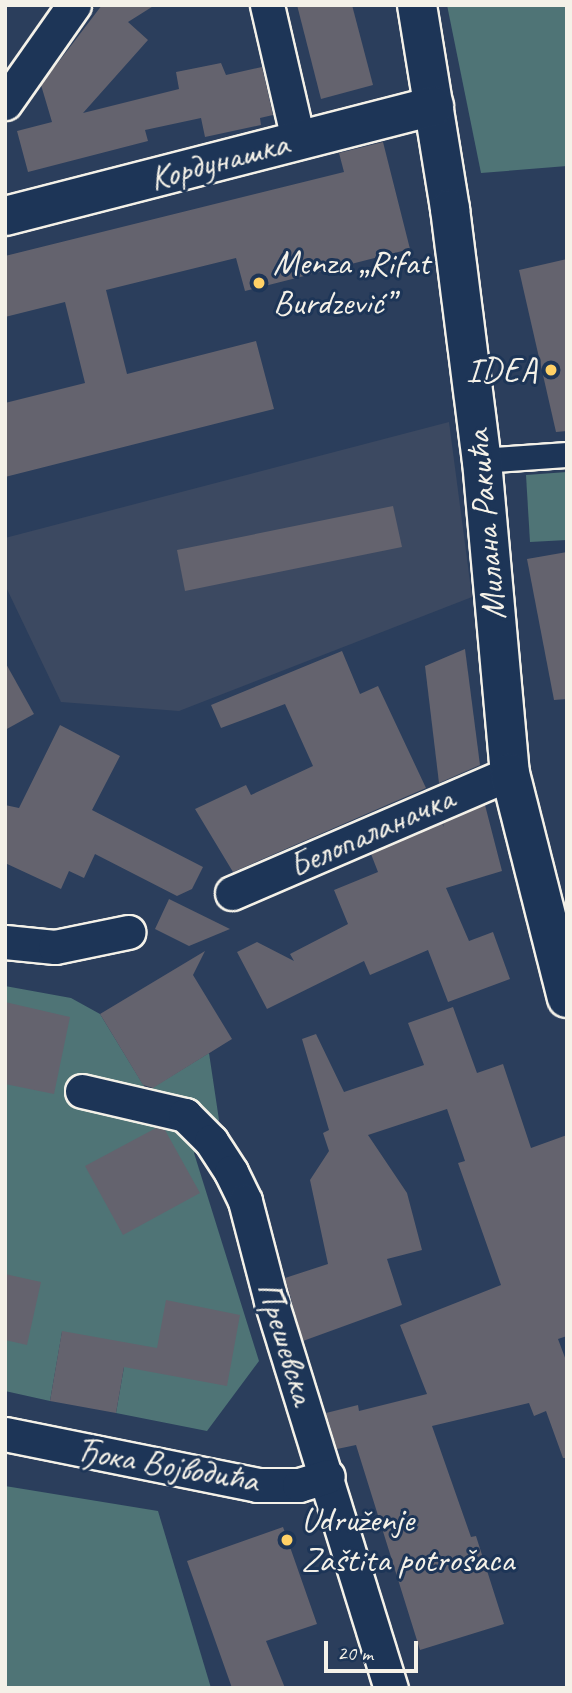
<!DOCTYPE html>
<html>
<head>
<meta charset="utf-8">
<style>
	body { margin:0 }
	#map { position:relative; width:572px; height:1693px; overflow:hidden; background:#2b3e5c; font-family:Caveat,sans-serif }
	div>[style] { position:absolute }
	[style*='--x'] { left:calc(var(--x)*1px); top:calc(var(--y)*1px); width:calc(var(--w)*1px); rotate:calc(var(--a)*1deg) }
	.built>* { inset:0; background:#3c4961 }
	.green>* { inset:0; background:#4f7476 }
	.building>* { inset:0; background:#64636e }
	.roads { filter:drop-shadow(2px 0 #f4f1e8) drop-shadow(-2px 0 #f4f1e8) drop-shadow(0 2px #f4f1e8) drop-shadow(0 -2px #f4f1e8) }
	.pedestrian>* { height:24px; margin:-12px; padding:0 12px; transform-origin:12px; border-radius:12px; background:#1d3557 }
	.minor>* { height:33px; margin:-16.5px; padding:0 16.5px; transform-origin:16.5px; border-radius:16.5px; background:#1d3557 }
	.tertiary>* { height:38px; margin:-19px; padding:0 19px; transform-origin:19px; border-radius:19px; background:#1d3557 }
	.dots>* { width:19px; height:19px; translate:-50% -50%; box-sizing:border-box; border:4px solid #1d3557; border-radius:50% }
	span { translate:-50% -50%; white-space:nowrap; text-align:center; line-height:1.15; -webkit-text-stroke:6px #1d3557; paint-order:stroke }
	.street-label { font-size:35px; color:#f4f1e8 }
	.poi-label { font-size:35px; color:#f4f1e8 }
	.left { translate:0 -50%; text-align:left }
	.right { translate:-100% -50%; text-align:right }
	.frame { position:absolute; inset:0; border:7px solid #f4f1e8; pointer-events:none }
	.scale { position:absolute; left:324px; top:1641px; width:94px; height:32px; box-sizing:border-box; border:4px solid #f4f1e8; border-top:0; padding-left:9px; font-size:21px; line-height:24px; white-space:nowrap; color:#f4f1e8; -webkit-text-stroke:5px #1d3557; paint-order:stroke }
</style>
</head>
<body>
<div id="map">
	<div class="built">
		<i style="clip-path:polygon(449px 422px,472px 597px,179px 711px,61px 702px,5px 585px,5px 538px)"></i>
	</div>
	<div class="green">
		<i style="clip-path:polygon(447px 5px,567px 5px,567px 166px,481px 173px)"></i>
		<i style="clip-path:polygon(567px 472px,567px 540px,530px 542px,526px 475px)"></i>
		<i style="clip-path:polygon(5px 986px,71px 998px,100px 1014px,147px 1091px,209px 1053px,219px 1120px,194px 1153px,259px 1361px,207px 1431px,116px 1413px,128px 1344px,62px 1332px,50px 1401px,5px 1391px)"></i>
		<i style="clip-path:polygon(5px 1486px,158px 1511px,211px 1688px,5px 1688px)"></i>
	</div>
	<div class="building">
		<i style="clip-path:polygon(102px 5px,155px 5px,128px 22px,148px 40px,83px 113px,179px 89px,176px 72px,221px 63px,226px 75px,262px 67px,273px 115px,260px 118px,261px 125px,205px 137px,201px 118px,145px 130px,148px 141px,28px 172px,17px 131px,52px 122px,41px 85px)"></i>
		<i style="clip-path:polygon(297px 5px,352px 5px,373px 85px,321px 99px)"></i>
		<i style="clip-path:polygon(383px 142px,410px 249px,245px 291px,236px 258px,106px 290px,127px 374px,256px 341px,274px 409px,5px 477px,5px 403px,85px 383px,65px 302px,5px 317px,5px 256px,344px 172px,339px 153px)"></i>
		<i style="clip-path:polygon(567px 259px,567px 431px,556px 432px,519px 270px)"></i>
		<i style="clip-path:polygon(393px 506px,402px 547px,185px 591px,177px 550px)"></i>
		<i style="clip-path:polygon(567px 552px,567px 699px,554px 700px,527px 559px)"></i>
		<i style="clip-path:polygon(465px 649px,480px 765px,439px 783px,425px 666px)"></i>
		<i style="clip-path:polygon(342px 651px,360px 694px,378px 686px,426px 788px,233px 872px,195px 809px,246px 785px,251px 795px,313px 766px,285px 704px,221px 728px,211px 705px)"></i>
		<i style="clip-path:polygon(5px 662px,34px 714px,5px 730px)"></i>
		<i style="clip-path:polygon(60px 725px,120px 756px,92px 810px,203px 867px,192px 889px,177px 896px,95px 854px,84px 878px,69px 871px,61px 889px,5px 863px,5px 805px,19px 808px)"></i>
		<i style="clip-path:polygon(485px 805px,502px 871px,446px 888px,469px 941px,493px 932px,510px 979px,448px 1002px,428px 950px,370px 975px,364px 961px,267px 1009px,237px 952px,257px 942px,294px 961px,290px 954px,348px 924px,334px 890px,378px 872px,371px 854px,442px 823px,444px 827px,443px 823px)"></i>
		<i style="clip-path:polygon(169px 899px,230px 929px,189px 946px,155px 929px)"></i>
		<i style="clip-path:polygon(205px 951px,193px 975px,232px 1039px,153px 1088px,143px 1085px,100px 1014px)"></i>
		<i style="clip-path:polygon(5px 1002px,70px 1017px,54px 1094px,5px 1084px)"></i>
		<i style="clip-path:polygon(453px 1007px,477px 1073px,503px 1064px,531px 1148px,567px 1135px,567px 1336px,558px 1339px,567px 1363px,567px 1458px,563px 1458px,546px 1411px,534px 1416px,529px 1403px,432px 1426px,471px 1537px,476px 1536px,504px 1624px,420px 1650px,356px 1445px,337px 1449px,326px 1413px,358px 1405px,359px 1411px,427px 1394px,400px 1325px,501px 1285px,458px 1163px,465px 1161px,447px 1109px,368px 1135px,407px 1193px,422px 1250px,387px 1259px,402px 1305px,303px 1341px,285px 1278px,328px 1264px,310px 1180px,329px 1151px,323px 1133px,329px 1130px,302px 1039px,316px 1034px,344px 1092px,424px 1065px,408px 1023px)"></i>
		<i style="clip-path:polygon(156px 1128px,165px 1130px,200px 1193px,123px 1235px,85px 1166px)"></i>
		<i style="clip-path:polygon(5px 1274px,41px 1282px,27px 1345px,5px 1340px)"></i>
		<i style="clip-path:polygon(166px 1300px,240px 1315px,227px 1386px,124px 1367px,116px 1413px,50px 1401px,62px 1331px,157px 1348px)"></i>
		<i style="clip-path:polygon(283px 1527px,317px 1624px,266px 1641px,285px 1688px,232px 1688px,187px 1561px)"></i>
	</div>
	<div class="roads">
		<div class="pedestrian">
			<i style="--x:482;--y:461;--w:85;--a:-4"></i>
		</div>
		<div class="minor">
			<i style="--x:267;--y:5;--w:138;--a:77"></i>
			<i style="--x:5;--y:103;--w:120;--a:-54.9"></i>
			<i style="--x:232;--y:893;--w:303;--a:-23.3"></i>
			<i style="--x:5;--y:942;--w:50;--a:5.7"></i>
			<i style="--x:55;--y:947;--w:75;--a:-11.6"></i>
			<i style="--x:82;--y:1091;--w:106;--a:13.1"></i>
			<i style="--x:185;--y:1115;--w:37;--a:45"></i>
			<i style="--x:211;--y:1141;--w:37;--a:57"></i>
			<i style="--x:231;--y:1172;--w:32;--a:64"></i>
			<i style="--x:245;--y:1201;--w:103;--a:75.4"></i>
			<i style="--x:271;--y:1301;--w:405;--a:72.8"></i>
			<i style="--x:5;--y:1434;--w:257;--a:11.4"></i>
			<i style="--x:257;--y:1485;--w:42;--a:0"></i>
			<i style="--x:299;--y:1485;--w:30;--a:-17"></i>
		</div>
		<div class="tertiary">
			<i style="--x:417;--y:5;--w:207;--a:80.8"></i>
			<i style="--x:450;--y:209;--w:254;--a:82.8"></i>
			<i style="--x:482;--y:461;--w:313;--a:84.9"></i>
			<i style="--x:510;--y:773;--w:232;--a:75.8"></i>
			<i style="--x:5;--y:216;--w:443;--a:-14.4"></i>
		</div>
	</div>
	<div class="dots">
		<i style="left:259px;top:283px;background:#ffd166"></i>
		<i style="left:551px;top:370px;background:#ffd166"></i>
		<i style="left:287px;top:1540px;background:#ffd166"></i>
	</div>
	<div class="street-label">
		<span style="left:219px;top:161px;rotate:-15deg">Кордунашка</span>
		<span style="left:486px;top:525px;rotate:-95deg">Милана Ракића</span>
		<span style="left:371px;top:832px;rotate:-24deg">Белопаланачка</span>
		<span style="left:286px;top:1343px;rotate:73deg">Прешевска</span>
		<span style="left:167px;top:1465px;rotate:10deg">Ђока Војводића</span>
	</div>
	<div class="poi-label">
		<span class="left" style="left:273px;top:283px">Menza „Rifat<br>Burdzević”</span>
		<span class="right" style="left:537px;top:370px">IDEA</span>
		<span class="left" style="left:301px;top:1540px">Udruženje<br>Zaštita potrošaca</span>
	</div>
	<div class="frame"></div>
	<div class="scale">20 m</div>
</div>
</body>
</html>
